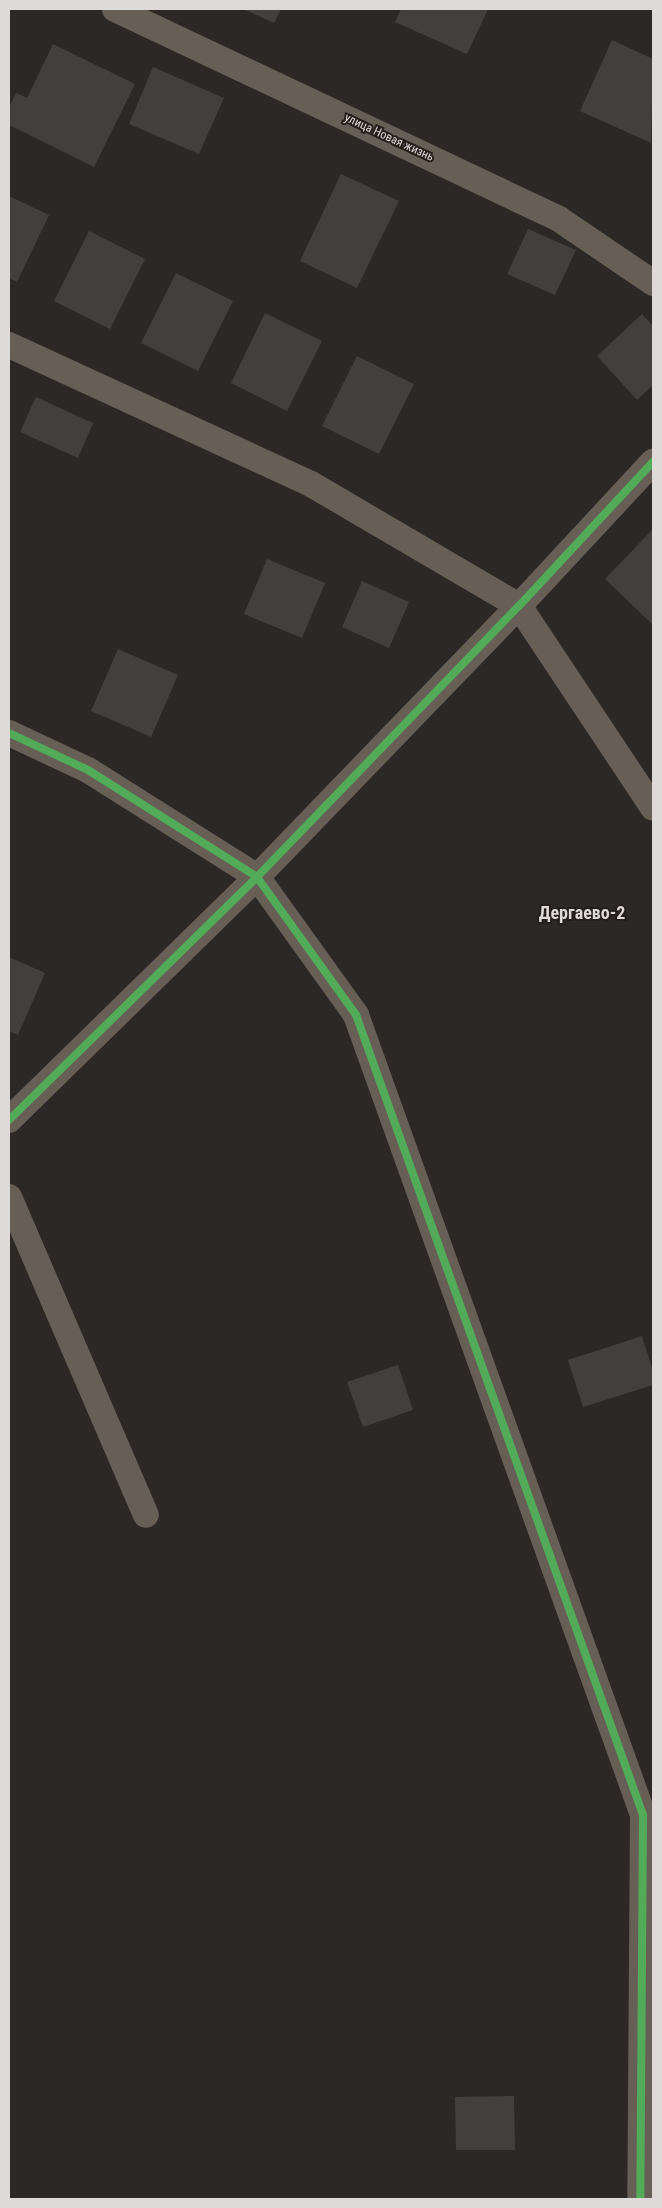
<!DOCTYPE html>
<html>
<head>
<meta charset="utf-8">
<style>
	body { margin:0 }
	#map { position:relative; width:662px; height:2208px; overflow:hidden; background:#2c2826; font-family:"Roboto Condensed",sans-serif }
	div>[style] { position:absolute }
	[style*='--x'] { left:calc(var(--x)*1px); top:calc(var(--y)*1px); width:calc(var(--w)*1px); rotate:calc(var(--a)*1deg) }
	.building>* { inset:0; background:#433f3e }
	.minor>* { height:26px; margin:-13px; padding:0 13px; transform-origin:13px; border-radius:13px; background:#675f56 }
	.cycleway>* { height:8px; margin:-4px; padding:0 4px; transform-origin:4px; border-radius:4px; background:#51ab58 }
	span { translate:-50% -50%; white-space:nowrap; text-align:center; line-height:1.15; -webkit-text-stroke:4px #241e1b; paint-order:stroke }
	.street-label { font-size:12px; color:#dedad8 }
	.district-label { font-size:18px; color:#dedad8; font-weight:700 }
	.frame { position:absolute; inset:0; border:10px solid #dedad8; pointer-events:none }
</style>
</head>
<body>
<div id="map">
	<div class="building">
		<i style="clip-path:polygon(243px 9px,281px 9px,274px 23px)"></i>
		<i style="clip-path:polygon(401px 9px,488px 9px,467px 54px,395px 22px)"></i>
		<i style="clip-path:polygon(612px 40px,653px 59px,651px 143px,580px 111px)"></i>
		<i style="clip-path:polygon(53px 44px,135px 84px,94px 167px,9px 125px,9px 107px,16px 93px,27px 98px)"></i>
		<i style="clip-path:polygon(153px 67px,224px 98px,199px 154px,129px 124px)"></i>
		<i style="clip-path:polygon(341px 174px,399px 201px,357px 288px,300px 261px)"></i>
		<i style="clip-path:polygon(9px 196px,49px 215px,17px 282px,9px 278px)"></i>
		<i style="clip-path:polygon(528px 229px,576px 250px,555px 295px,507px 274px)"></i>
		<i style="clip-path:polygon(89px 231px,145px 259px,110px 329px,54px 301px)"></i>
		<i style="clip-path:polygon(176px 273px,233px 301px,198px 371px,141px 343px)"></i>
		<i style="clip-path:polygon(265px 313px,322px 341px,287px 411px,231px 383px)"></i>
		<i style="clip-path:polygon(642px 314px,653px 326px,653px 385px,637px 400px,597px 356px)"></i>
		<i style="clip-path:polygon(357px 356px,414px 384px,379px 454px,322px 426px)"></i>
		<i style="clip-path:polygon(36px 397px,93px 423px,78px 458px,20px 432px)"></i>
		<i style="clip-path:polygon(653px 529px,653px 625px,605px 579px)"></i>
		<i style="clip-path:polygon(267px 559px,325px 583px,302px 638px,244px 614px)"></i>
		<i style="clip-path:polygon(362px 581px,409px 602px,389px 648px,342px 627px)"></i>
		<i style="clip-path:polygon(118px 649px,178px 675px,151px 737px,91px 711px)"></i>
		<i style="clip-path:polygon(9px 957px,45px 973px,18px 1035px,9px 1031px)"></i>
		<i style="clip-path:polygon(642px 1336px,653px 1371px,653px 1385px,583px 1407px,568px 1360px)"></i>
		<i style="clip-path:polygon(398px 1365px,413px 1410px,363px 1427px,347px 1382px)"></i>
		<i style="clip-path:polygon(514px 2096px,515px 2150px,456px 2150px,455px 2097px)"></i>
	</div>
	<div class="minor">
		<i style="--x:115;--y:9;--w:491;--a:25.3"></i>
		<i style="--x:559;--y:219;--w:114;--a:34.2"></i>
		<i style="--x:9;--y:345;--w:332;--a:24.7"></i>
		<i style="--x:311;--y:484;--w:241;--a:30.4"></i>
		<i style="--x:519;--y:606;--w:242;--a:56.4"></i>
		<i style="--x:9;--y:733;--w:87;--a:25.1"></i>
		<i style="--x:88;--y:770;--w:200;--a:32.3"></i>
		<i style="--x:257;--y:877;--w:170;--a:54.3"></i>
		<i style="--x:356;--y:1015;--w:850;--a:70.26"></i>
		<i style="--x:643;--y:1815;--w:384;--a:90.4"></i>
		<i style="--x:9;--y:1120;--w:347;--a:-44.4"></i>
		<i style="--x:257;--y:877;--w:377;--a:-46"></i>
		<i style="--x:519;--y:606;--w:197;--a:-47.1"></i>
		<i style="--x:9;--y:1197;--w:346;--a:66.7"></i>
	</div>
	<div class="cycleway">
		<i style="--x:9;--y:733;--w:87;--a:25.1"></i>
		<i style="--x:88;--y:770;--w:200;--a:32.3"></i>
		<i style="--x:257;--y:877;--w:170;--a:54.3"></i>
		<i style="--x:356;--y:1015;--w:850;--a:70.26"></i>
		<i style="--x:643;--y:1815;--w:384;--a:90.4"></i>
		<i style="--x:9;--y:1120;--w:347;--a:-44.4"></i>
		<i style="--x:257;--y:877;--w:377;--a:-46"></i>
		<i style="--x:519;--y:606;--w:197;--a:-47.1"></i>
	</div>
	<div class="street-label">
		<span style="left:389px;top:138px;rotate:25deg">улица Новая жизнь</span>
	</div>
	<div class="district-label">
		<span style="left:582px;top:913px">Дергаево-2</span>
	</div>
	<div class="frame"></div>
</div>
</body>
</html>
